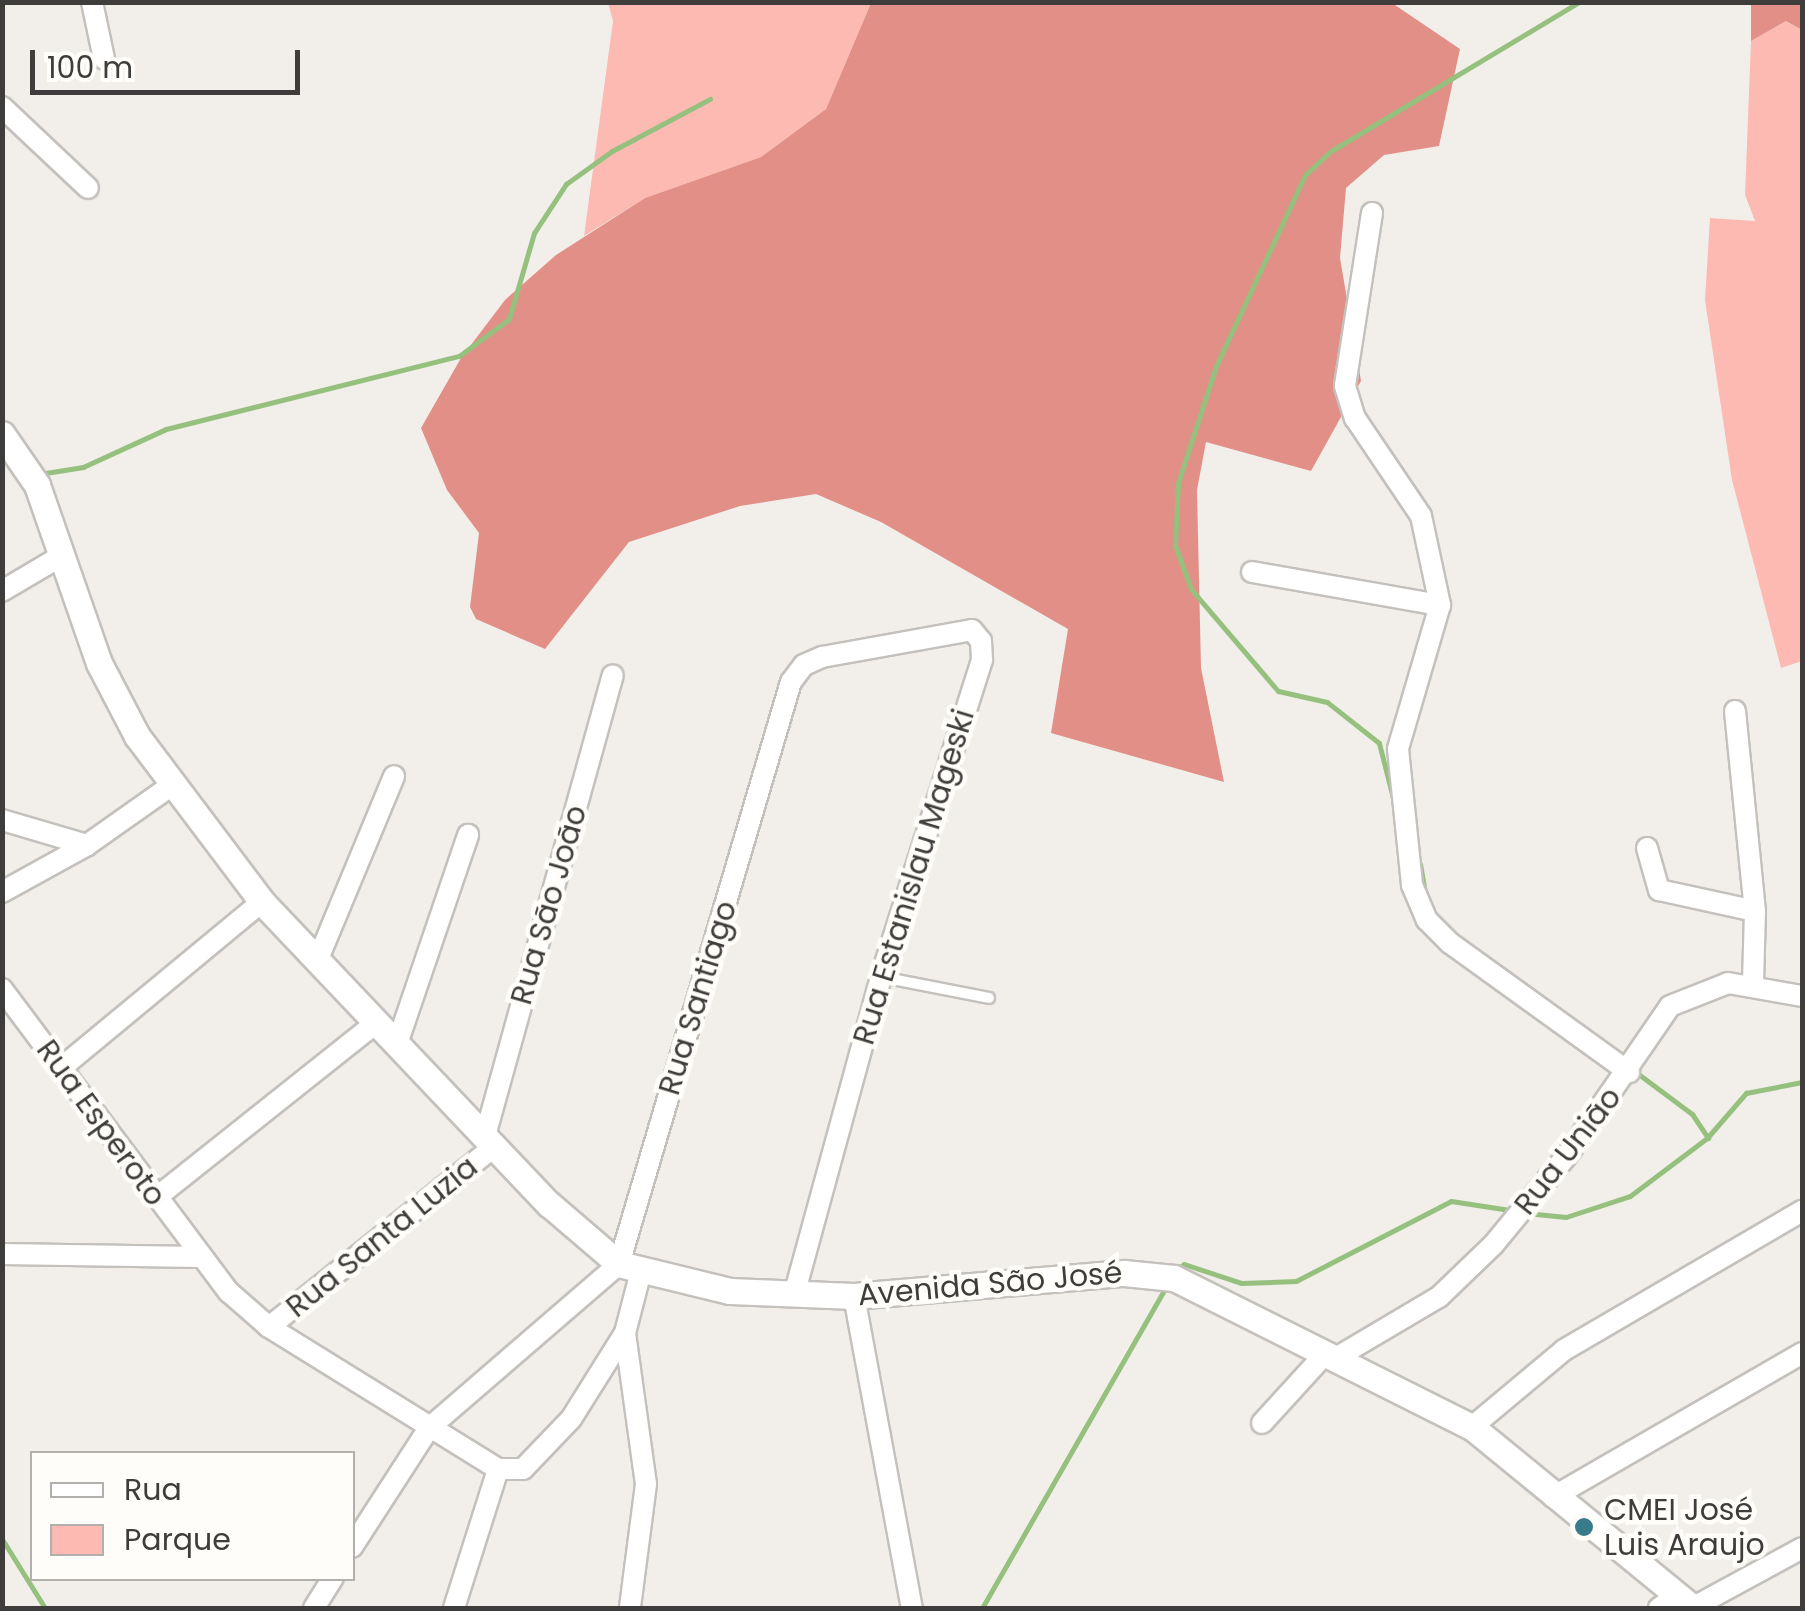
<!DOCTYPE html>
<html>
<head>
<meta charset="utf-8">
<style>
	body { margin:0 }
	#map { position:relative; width:1805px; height:1611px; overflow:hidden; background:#f2efeb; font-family:Poppins,sans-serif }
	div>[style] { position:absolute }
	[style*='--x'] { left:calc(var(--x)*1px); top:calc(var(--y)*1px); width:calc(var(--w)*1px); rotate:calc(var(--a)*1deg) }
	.green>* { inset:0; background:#fcbab2 }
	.forest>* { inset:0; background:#e29087 }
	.stream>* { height:5px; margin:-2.5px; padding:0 2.5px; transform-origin:2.5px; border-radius:2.5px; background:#95c07e }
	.roads { filter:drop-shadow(2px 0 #c4c1bd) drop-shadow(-2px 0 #c4c1bd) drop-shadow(0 2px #c4c1bd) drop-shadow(0 -2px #c4c1bd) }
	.service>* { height:10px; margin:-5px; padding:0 5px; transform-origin:5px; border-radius:5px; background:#fff }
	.minor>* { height:20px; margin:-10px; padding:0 10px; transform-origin:10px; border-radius:10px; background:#fff }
	.tertiary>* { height:25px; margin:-12.5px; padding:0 12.5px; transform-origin:12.5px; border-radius:12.5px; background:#fff }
	.dots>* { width:28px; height:28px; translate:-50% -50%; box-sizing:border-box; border:5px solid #fffdf9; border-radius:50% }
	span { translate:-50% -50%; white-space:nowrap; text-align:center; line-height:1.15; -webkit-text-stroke:9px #fffdf9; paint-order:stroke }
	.street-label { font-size:30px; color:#3e3d3b }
	.poi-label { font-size:30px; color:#3e3d3b }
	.left { translate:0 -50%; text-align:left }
	.frame { position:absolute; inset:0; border:5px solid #3e3d3b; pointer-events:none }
	.legend { position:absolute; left:30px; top:1451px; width:325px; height:130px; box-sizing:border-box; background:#fffdf9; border:2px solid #b2b0ad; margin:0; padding:12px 18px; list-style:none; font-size:30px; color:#3e3d3b }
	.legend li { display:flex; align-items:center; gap:20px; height:50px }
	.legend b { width:50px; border:2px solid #b2b0ad }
	.scale { position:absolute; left:30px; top:50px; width:270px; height:45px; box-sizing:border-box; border:5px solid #3e3d3b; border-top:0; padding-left:12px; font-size:30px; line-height:35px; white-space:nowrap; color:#3e3d3b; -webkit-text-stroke:8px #fffdf9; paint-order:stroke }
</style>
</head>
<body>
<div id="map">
	<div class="green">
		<i style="clip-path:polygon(608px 3px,871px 3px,826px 109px,761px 157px,645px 198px,584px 236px,613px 21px)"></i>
		<i style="clip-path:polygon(1786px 21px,1802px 30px,1802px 661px,1781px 668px,1732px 480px,1705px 300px,1710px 218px,1755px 221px,1745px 195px,1751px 41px)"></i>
	</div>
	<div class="forest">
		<i style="clip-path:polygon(871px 3px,1392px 3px,1460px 49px,1439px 146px,1384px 155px,1346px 188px,1340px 258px,1361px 381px,1311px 471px,1206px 442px,1197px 490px,1201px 668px,1224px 782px,1051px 733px,1068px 629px,881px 522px,816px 494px,740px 506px,629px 542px,545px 649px,476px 619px,470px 607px,479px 533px,447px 490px,421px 428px,461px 358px,505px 300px,556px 255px,645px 198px,761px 157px,826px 109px)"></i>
		<i style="clip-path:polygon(1751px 3px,1802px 3px,1802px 30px,1786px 21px,1751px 41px)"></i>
	</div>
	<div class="stream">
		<i style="--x:39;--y:474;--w:45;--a:-9"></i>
		<i style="--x:83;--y:467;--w:91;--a:-24.6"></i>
		<i style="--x:166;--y:429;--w:302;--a:-14"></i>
		<i style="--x:459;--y:356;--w:62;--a:-36.5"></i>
		<i style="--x:509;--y:319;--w:90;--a:-73.8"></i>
		<i style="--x:534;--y:233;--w:59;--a:-56.9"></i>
		<i style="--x:566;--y:184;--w:57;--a:-35.7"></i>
		<i style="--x:612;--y:151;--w:111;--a:-28"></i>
		<i style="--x:1393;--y:798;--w:57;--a:-104.3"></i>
		<i style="--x:1379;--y:743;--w:66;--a:-141.7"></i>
		<i style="--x:1327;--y:702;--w:50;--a:-167.3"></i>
		<i style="--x:1278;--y:691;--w:134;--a:-130.5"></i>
		<i style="--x:1191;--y:589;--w:47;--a:-110"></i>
		<i style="--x:1175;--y:545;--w:62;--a:-87.2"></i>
		<i style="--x:1178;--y:483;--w:123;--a:-72"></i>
		<i style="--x:1216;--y:366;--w:211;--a:-65"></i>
		<i style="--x:1305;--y:175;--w:35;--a:-43"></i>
		<i style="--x:1331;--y:151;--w:289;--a:-31"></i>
		<i style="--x:1420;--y:864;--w:28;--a:80"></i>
		<i style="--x:1633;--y:1070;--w:74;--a:36.7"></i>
		<i style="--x:1692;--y:1114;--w:29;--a:56"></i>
		<i style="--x:1526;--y:1213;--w:40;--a:5.7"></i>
		<i style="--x:1566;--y:1217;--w:67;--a:-18.2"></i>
		<i style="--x:1630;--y:1196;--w:96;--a:-37"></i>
		<i style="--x:1707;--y:1138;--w:60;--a:-49.1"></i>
		<i style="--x:1746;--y:1093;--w:57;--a:-11.1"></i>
		<i style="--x:1175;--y:1271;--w:11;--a:-38"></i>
		<i style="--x:1184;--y:1264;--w:60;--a:18.4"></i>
		<i style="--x:1241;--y:1283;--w:55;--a:-2.1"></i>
		<i style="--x:1296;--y:1281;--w:174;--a:-27.3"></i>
		<i style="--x:1451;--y:1201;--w:66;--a:8.7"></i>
		<i style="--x:2;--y:1539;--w:81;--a:58.1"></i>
		<i style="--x:982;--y:1608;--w:372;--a:-60.2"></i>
	</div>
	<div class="roads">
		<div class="service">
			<i style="--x:882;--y:977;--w:109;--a:11.1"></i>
		</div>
		<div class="minor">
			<i style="--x:92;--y:2;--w:58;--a:78.1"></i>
			<i style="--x:2;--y:107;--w:118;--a:43.3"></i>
			<i style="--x:1372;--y:213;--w:175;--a:98.9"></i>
			<i style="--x:1345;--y:386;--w:34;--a:73"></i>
			<i style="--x:1355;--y:418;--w:118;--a:56"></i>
			<i style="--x:1421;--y:516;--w:91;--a:77.9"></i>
			<i style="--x:1440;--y:605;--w:150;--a:106.3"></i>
			<i style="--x:1398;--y:749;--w:137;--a:84.1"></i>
			<i style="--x:1412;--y:885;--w:38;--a:67"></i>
			<i style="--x:1427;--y:920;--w:33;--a:45"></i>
			<i style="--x:1450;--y:943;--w:221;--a:35.8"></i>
			<i style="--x:1252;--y:572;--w:191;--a:10"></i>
			<i style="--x:2;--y:591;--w:71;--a:-30.5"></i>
			<i style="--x:1735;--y:711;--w:201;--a:84.3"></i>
			<i style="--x:1755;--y:911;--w:73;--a:91.6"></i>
			<i style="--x:2;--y:820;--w:89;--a:16.4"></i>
			<i style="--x:1647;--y:848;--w:44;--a:74.1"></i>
			<i style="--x:1659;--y:890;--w:98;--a:12.3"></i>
			<i style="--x:2;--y:892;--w:97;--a:-28.9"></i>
			<i style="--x:87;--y:845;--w:108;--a:-35.2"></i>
			<i style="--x:318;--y:959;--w:198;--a:-67.4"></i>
			<i style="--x:2;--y:989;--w:379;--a:53.2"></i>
			<i style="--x:229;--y:1292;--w:53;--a:41.2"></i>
			<i style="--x:269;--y:1327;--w:269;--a:31.8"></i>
			<i style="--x:498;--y:1469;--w:25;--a:0"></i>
			<i style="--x:523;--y:1469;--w:69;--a:-46.2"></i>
			<i style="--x:571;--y:1419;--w:102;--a:-57.9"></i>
			<i style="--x:625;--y:1333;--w:64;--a:-75.5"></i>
			<i style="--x:397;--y:1044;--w:221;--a:-71.2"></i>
			<i style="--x:61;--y:1068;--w:261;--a:-39.6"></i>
			<i style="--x:485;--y:1136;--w:478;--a:-74.5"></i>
			<i style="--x:157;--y:1197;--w:281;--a:-38.5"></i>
			<i style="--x:2;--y:1254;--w:197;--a:0.9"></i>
			<i style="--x:854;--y:1296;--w:317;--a:79.5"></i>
			<i style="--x:269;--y:1327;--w:290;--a:-38.7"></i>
			<i style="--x:625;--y:1333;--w:152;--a:82.1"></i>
			<i style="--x:646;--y:1484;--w:125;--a:97.4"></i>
			<i style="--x:1334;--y:1359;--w:122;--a:-30.6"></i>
			<i style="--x:1439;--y:1297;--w:76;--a:-43.9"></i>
			<i style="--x:1494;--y:1244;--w:118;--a:-50.5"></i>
			<i style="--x:1569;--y:1153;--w:178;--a:-55.5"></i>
			<i style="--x:1670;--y:1006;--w:62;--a:-21.6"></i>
			<i style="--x:1728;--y:983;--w:75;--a:10"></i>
			<i style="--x:1262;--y:1423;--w:93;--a:-47.6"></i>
			<i style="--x:1472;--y:1427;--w:120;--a:-39.9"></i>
			<i style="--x:1564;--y:1350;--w:276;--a:-30.3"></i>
			<i style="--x:1553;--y:1497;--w:288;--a:-30"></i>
			<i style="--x:352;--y:1547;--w:142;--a:-57.1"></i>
			<i style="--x:429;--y:1428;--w:251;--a:-40.8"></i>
			<i style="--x:619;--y:1264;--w:607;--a:-73.54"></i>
			<i style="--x:791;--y:682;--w:21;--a:-53"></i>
			<i style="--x:804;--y:665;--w:20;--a:-24"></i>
			<i style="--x:822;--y:657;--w:152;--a:-10.2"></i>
			<i style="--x:972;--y:630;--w:14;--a:51"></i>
			<i style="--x:981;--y:641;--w:19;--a:87"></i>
			<i style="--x:982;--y:660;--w:333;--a:107.7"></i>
			<i style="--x:881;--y:977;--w:329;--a:105.3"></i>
			<i style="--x:314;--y:1608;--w:36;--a:-58"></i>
			<i style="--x:454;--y:1608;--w:146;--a:-72.4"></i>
			<i style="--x:1659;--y:1608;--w:22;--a:-34"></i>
			<i style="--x:1692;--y:1608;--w:125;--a:-28.6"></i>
		</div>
		<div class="tertiary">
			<i style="--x:2;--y:434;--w:62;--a:55.5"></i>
			<i style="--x:37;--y:485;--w:188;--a:70.8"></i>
			<i style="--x:99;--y:663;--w:82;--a:62.5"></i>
			<i style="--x:137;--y:736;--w:208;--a:53"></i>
			<i style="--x:262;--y:902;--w:417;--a:46.5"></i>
			<i style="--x:549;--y:1204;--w:92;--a:40.6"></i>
			<i style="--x:619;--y:1264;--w:114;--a:13.7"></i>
			<i style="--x:730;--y:1291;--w:124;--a:2.3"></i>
			<i style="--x:854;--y:1296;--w:271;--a:-4.9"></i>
			<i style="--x:1124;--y:1273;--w:50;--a:5.7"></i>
			<i style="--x:1174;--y:1278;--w:333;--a:26.6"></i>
			<i style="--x:1472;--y:1427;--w:286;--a:39.3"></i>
		</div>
	</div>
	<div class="dots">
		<i style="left:1584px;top:1527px;background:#387b8b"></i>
	</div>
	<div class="street-label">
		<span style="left:914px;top:877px;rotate:-73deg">Rua Estanislau Mageski</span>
		<span style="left:549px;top:905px;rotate:-74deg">Rua São João</span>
		<span style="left:698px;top:998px;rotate:-73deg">Rua Santiago</span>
		<span style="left:101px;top:1123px;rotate:54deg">Rua Esperoto</span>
		<span style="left:1568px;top:1151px;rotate:-52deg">Rua União</span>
		<span style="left:382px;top:1237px;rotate:-39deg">Rua Santa Luzia</span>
		<span style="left:990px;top:1284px;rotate:-5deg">Avenida São José</span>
	</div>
	<div class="poi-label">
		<span class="left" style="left:1604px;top:1527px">CMEI José<br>Luis Araujo</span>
	</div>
	<div class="frame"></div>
	<ul class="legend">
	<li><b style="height:12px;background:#fff"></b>Rua</li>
	<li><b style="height:28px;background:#fcbab2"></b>Parque</li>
	</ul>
	<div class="scale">100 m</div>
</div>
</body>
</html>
